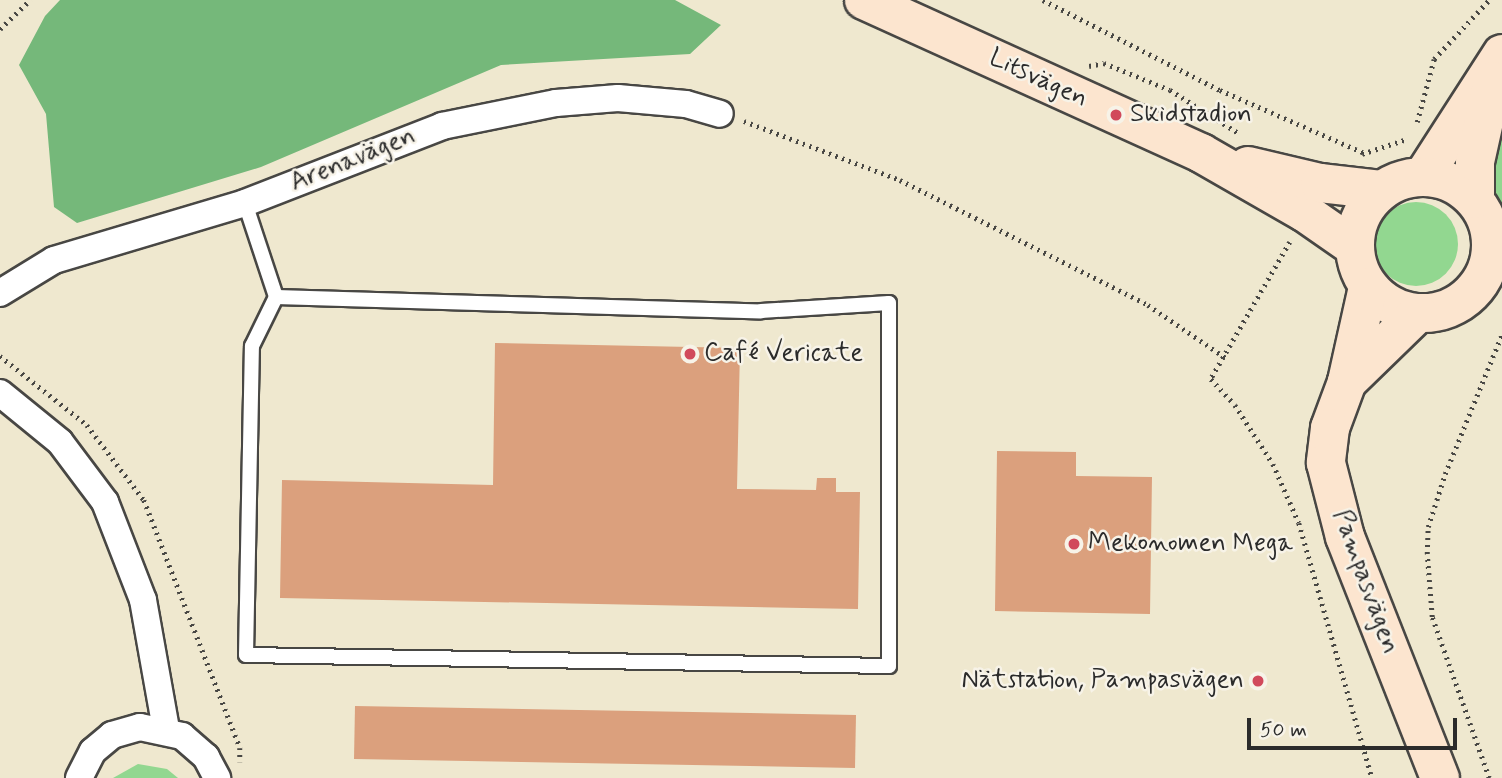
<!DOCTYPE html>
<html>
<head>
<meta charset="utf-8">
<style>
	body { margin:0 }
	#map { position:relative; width:1502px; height:778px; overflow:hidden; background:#efe8cf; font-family:Mynerve,sans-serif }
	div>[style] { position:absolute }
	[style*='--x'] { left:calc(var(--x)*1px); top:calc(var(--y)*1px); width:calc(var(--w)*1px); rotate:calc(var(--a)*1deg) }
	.green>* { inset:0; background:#92d790 }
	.round { border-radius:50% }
	.forest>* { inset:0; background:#75b87a }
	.building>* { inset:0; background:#dba07d }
	.path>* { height:4.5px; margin-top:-2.25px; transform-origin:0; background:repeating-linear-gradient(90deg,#484744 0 2px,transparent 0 7px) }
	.roads { filter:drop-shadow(2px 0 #484744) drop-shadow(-2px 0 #484744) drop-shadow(0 2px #484744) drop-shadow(0 -2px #484744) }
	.lane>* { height:14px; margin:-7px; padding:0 7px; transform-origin:7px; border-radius:7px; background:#fff }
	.street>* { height:26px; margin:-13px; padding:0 13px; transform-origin:13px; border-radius:13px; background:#fff }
	.secondary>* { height:38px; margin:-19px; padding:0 19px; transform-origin:19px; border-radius:19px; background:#fce5cf }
	.secondary>.ring { margin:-19px; padding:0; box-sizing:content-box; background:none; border:38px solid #fce5cf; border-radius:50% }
	.dots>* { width:19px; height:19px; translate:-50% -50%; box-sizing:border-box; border:4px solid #f7f3e8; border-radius:50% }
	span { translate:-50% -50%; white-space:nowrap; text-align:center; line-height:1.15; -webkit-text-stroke:5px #f7f3e8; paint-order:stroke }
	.street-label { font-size:26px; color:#2b2b2b }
	.poi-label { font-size:26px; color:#2b2b2b }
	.left { translate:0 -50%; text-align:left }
	.right { translate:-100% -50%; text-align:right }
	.scale { position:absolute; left:1247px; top:718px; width:210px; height:32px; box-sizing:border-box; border:4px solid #2b2b2b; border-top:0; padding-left:9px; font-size:21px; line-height:24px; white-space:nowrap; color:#2b2b2b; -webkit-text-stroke:5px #f7f3e8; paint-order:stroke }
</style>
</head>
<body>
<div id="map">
	<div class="green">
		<i style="clip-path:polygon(1502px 102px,1502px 227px,1493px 187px,1495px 120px)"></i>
		<i class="round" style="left:1374px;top:202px;width:84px;height:84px"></i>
		<i style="clip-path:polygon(138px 764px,167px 769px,178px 778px,113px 778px)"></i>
	</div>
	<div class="forest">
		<i style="clip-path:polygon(60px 0,675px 0,721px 25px,690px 54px,501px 65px,261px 167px,77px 223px,54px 207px,46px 114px,19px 65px,45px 16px)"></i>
	</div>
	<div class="building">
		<i style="clip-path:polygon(495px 343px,740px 348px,737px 489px,816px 490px,817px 478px,836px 478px,836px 492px,860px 492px,858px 609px,280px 598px,282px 480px,493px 485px)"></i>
		<i style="clip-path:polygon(997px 451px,1076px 452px,1076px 476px,1152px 477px,1150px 614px,995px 611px)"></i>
		<i style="clip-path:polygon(1252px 674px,1263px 674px,1264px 687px,1253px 688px)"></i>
		<i style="clip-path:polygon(355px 706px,856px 715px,855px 768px,354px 759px)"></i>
	</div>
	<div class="path">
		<i style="--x:1043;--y:0;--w:199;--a:27"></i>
		<i style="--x:1220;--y:90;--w:157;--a:23.6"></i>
		<i style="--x:0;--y:29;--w:42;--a:-44"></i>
		<i style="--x:1089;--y:66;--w:15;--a:-11"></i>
		<i style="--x:1104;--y:63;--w:71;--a:22.2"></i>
		<i style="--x:1170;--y:90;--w:83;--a:32.2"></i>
		<i style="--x:744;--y:121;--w:167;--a:20.7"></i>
		<i style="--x:900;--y:180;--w:278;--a:26.7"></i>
		<i style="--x:1148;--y:305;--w:94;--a:34.2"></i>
		<i style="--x:1417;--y:122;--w:65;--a:-74.9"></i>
		<i style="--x:1434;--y:59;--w:81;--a:-47"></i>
		<i style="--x:1362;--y:154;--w:47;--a:-18.4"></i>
		<i style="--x:1290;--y:242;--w:158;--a:120"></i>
		<i style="--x:1211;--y:379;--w:35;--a:47"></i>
		<i style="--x:1235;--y:405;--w:70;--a:57.2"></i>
		<i style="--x:1273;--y:464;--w:64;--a:66.2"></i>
		<i style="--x:1299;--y:523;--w:265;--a:74"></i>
		<i style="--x:0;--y:356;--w:111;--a:38.4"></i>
		<i style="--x:87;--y:425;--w:94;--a:52.8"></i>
		<i style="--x:144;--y:500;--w:266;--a:68.8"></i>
		<i style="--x:240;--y:748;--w:14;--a:90"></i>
		<i style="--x:1489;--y:778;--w:171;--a:-109.5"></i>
		<i style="--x:1432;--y:617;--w:63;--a:-94.5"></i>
		<i style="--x:1427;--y:554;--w:27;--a:-88"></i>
		<i style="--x:1428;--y:527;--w:56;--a:-72.2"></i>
		<i style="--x:1445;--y:474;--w:151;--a:-67.8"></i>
	</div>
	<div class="roads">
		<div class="lane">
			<i style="--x:245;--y:203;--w:99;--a:71.7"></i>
			<i style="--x:276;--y:297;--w:485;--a:1.7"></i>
			<i style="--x:761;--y:311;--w:128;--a:-3.6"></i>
			<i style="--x:889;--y:303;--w:363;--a:90"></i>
			<i style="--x:889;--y:666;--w:643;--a:-179.02"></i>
			<i style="--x:246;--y:655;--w:309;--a:-88.9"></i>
			<i style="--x:252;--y:346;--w:55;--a:-63.9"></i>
		</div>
		<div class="street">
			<i style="--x:0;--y:293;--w:63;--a:-31.4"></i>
			<i style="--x:54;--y:260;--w:199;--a:-16.6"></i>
			<i style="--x:245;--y:203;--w:212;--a:-21.3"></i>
			<i style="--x:442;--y:126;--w:116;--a:-11.4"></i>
			<i style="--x:556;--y:103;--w:62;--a:-4.6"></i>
			<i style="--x:618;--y:98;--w:68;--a:5"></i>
			<i style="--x:686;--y:104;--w:35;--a:16"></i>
			<i style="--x:0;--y:393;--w:77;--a:39.2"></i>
			<i style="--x:60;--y:442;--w:75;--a:53.1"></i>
			<i style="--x:105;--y:502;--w:105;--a:68.8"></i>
			<i style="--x:143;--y:600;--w:131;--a:79.9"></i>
			<i style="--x:79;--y:778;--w:30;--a:-63"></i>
			<i style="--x:93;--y:751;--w:25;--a:-40"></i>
			<i style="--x:112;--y:735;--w:29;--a:-16"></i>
			<i style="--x:140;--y:727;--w:43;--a:12.1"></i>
			<i style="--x:182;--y:736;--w:32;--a:41"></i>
			<i style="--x:206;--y:757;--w:24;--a:62"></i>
		</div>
		<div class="secondary">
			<i style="--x:864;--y:0;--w:370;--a:24.4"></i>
			<i style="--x:1201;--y:153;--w:119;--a:29.8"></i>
			<i style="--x:1304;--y:212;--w:60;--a:34.8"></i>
			<i style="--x:1248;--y:166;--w:74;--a:13.3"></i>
			<i style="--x:1320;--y:183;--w:61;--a:6.5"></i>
			<i style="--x:1424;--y:175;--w:144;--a:-57.2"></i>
			<i class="ring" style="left:1355px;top:177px;width:98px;height:98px"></i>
			<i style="--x:1475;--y:199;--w:37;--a:-90"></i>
			<i style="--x:1475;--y:162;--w:83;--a:-77.5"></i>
			<i style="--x:1368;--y:287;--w:97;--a:102.5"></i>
			<i style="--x:1347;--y:382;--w:49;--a:110.3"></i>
			<i style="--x:1330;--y:428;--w:35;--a:97"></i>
			<i style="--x:1326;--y:463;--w:76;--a:75.6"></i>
			<i style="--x:1345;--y:537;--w:259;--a:68.5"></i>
			<i style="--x:1347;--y:382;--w:99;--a:-44.2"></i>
		</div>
	</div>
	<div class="dots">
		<i style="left:1116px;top:115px;background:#d1495b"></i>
		<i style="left:690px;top:354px;background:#d1495b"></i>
		<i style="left:1074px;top:544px;background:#d1495b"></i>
		<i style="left:1258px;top:681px;background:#d1495b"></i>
	</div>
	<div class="street-label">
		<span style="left:1038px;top:79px;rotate:25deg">Litsvägen</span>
		<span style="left:353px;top:160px;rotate:-22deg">Arenavägen</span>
		<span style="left:1365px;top:582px;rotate:70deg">Pampasvägen</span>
	</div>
	<div class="poi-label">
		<span class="left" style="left:1130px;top:115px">Skidstadion</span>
		<span class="left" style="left:704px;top:354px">Café Vericate</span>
		<span class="left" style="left:1088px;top:544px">Mekonomen Mega</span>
		<span class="right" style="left:1244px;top:681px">Nätstation, Pampasvägen</span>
	</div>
	<div class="scale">50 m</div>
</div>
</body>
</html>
